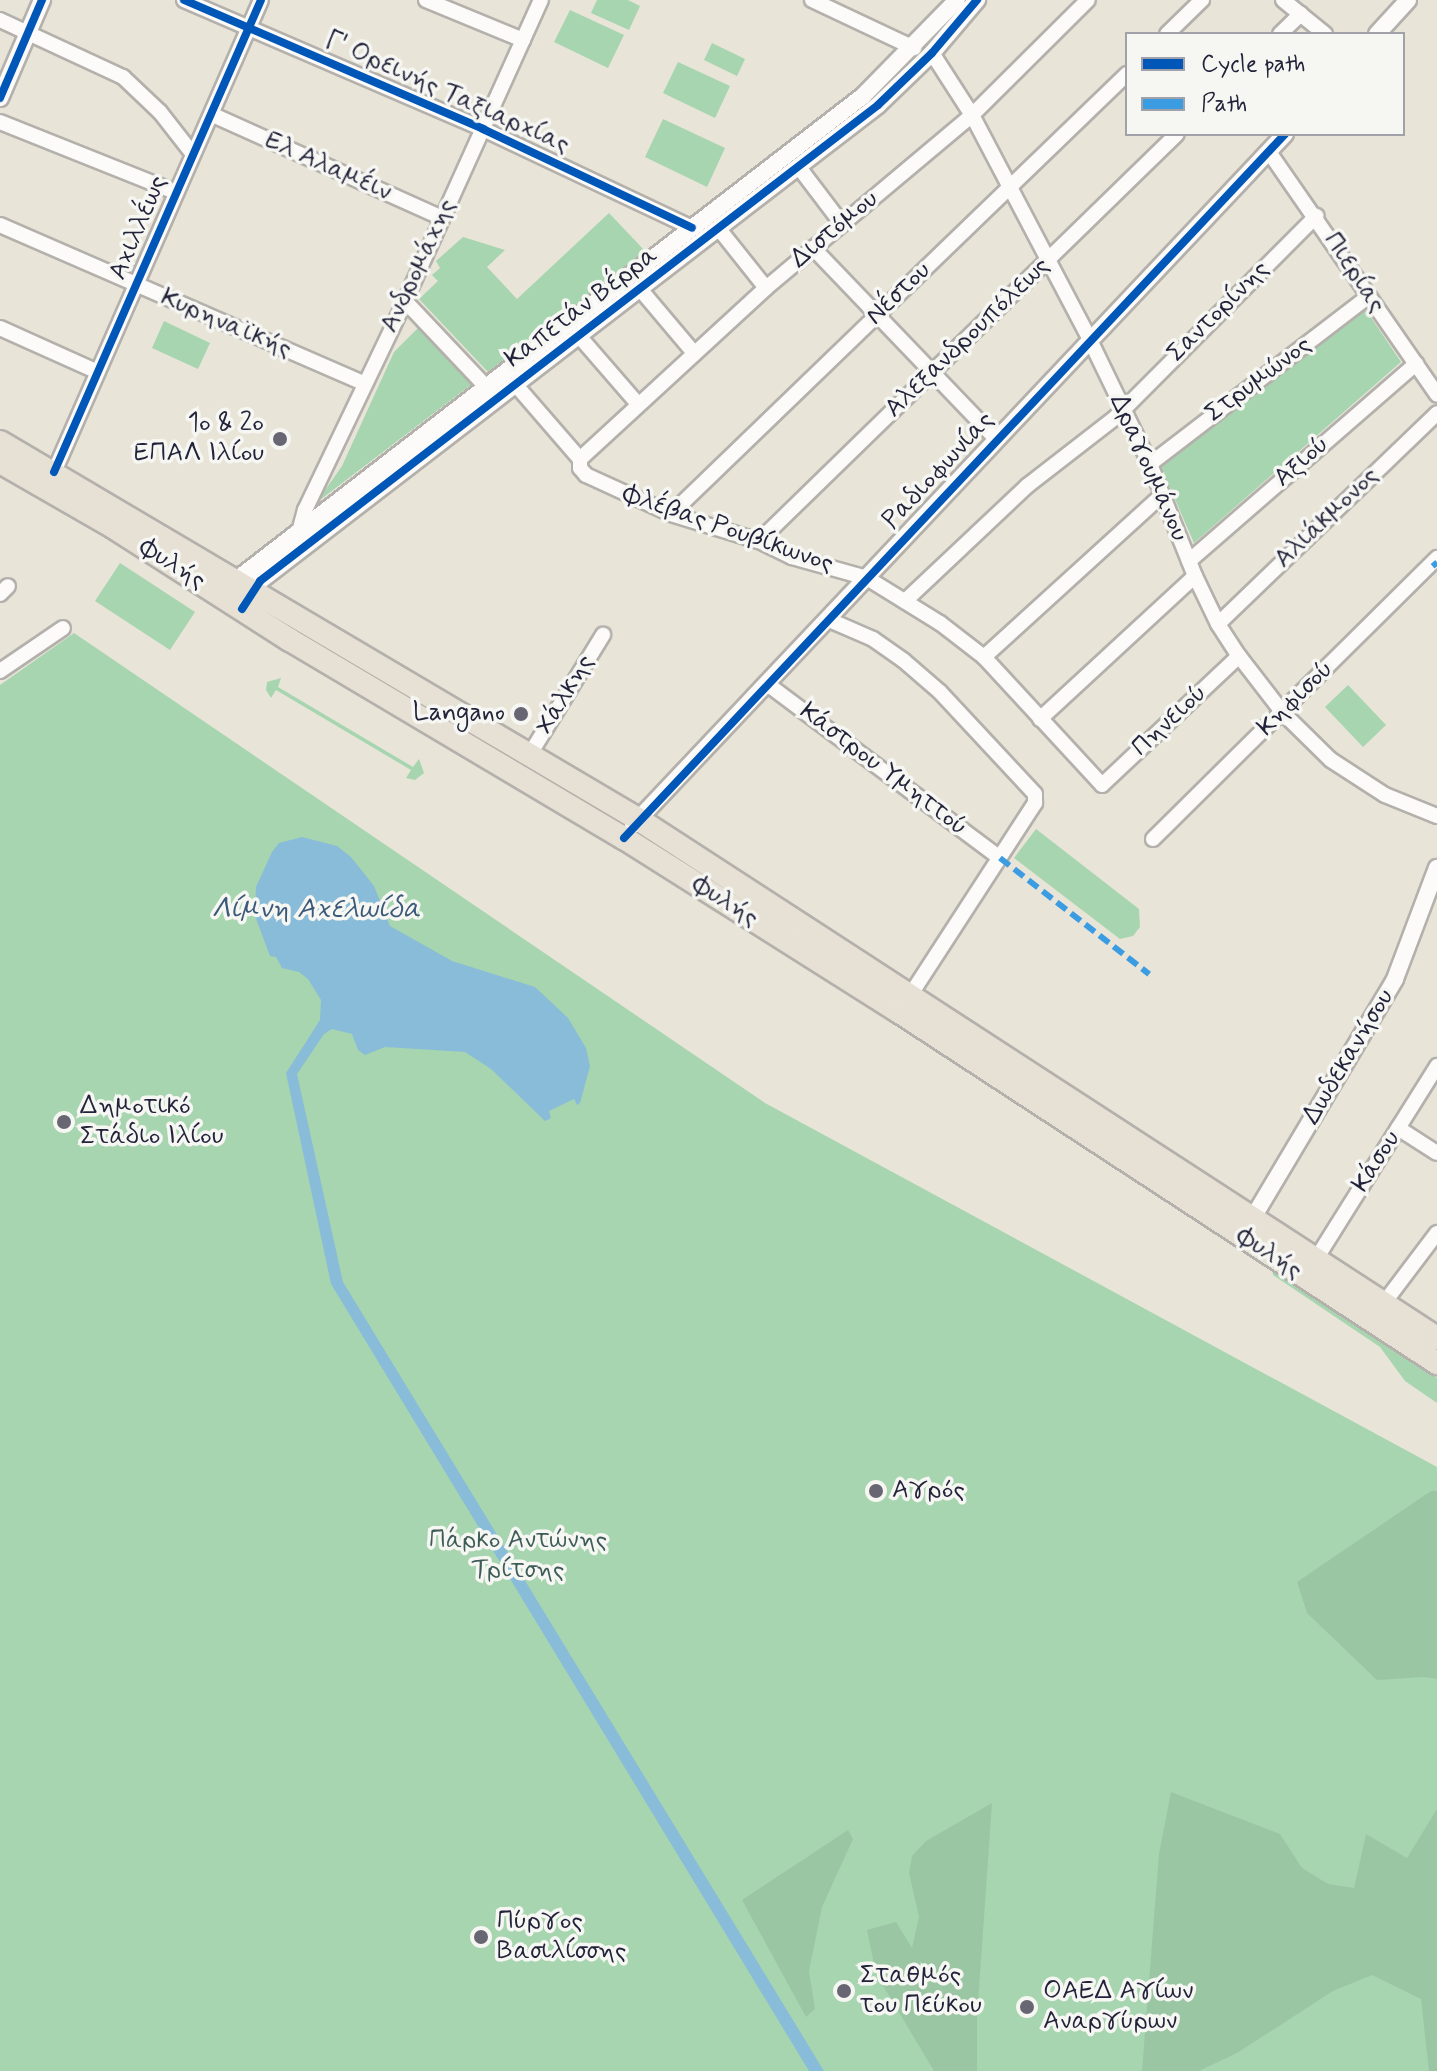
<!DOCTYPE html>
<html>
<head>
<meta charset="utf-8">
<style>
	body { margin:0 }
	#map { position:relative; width:1437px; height:2071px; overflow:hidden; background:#e9e4d8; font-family:Mynerve,sans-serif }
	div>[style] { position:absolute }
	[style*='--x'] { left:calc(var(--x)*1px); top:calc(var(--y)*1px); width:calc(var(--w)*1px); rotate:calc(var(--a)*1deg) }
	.green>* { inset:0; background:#a6d5b0 }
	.forest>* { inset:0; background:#9bc6a4 }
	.water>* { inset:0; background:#89bcd8 }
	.roads { filter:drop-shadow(2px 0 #b4b0ab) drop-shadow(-2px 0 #b4b0ab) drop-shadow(0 2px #b4b0ab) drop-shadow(0 -2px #b4b0ab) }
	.minor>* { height:14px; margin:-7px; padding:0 7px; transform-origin:7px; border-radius:7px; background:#fcfbf9 }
	.tertiary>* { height:16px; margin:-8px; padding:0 8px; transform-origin:8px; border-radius:8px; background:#fcfbf9 }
	.primary>* { height:22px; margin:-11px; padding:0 11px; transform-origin:11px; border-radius:11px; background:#e7e1d5 }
	.quiet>* { height:6px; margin-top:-3px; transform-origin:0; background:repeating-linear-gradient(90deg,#3c9ce2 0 12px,transparent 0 18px) }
	.cycleway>* { height:8px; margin:-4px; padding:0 4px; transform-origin:4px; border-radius:4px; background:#0057b8 }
	.dots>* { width:22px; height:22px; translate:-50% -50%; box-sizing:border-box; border:4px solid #f6f6f2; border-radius:50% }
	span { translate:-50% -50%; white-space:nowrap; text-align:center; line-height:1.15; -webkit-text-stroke:7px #f6f6f2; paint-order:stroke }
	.street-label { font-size:26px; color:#22223b }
	.poi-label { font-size:26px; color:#22223b }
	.right { translate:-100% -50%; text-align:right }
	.left { translate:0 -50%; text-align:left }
	.park-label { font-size:26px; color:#3d5c58 }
	.water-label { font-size:28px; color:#3b597a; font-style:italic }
	.legend { position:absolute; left:1125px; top:32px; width:280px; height:104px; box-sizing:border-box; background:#f6f6f2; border:2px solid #a1a1a9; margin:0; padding:10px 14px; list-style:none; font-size:24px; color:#22223b }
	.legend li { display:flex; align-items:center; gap:16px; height:40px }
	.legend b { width:40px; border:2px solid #a1a1a9 }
</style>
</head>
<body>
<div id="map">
	<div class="green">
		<i style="clip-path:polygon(597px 0,628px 0,640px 6px,629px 30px,591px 13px)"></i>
		<i style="clip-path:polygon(570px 10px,624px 35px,608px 68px,554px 42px)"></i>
		<i style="clip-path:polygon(712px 43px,745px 59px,737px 76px,704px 60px)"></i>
		<i style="clip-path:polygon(678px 62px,730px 86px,715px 118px,663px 93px)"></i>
		<i style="clip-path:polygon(663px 119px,725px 148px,707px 187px,645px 157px)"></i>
		<i style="clip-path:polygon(609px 213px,645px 251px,488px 372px,419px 299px,438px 281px,432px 275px,440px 268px,436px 261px,463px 237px,505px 250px,487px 267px,517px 299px)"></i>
		<i style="clip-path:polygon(1366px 310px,1401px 362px,1194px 543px,1161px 467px)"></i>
		<i style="clip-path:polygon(164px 321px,210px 343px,198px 369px,152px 348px)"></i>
		<i style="clip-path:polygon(418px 328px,472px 384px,316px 503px,342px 466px,394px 352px)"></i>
		<i style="clip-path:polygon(120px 563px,195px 612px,170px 650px,95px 601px)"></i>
		<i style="clip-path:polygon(74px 633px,765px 1103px,1437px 1467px,1437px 2071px,0 2071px,0 685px)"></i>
		<i style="clip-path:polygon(281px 678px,278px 687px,413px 767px,419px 759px,424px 773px,415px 780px,406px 778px,411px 770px,276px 690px,271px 698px,266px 690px,267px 682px)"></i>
		<i style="clip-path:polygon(1348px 685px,1386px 725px,1363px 747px,1325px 707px)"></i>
		<i style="clip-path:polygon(1036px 829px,1139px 909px,1140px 927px,1133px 936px,1120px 939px,1014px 858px)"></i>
		<i style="clip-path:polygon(1272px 1267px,1437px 1378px,1437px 1403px,1405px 1381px,1380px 1347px,1273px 1275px)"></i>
	</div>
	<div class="forest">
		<i style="clip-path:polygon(1431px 1491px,1437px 1491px,1437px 1679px,1424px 1677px,1377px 1680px,1307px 1613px,1297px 1582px)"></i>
		<i style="clip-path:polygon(1171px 1792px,1280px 1834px,1302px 1868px,1328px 1884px,1354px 1888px,1366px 1834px,1407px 1858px,1437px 1809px,1437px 2071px,1429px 2071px,1421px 1999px,1372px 1975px,1333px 1991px,1237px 2053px,1199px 2071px,1142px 2071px,1159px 1854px)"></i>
		<i style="clip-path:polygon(992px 1803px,977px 2017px,977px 2071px,934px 2071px,876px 1974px,867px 1930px,896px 1922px,912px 1948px,919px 1917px,909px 1873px,912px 1856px,926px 1841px)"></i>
		<i style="clip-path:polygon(848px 1830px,853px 1839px,822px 1907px,809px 1971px,815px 2009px,806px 2017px,742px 1900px)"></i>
	</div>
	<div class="water">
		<i style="clip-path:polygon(302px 837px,337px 846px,351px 857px,374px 886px,390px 926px,452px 961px,535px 987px,568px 1018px,586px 1048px,590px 1066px,580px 1103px,577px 1105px,574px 1099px,549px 1111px,551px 1118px,545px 1121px,491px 1069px,465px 1052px,385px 1047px,365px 1055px,358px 1050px,352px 1034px,332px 1029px,324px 1034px,297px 1074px,343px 1282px,824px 2071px,809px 2071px,331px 1284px,286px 1073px,320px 1020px,321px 1000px,308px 979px,299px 972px,282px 968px,276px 957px,270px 956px,255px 916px,256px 887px,272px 852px,279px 843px)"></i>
	</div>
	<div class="roads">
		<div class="minor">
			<i style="--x:184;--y:0;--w:326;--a:23.3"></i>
			<i style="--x:483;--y:129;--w:231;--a:25.3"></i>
			<i style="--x:426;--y:0;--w:105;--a:22.4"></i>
			<i style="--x:812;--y:0;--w:113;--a:25.2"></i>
			<i style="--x:1283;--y:0;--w:54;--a:39"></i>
			<i style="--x:0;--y:20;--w:136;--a:24.9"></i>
			<i style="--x:123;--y:77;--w:51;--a:43.4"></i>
			<i style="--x:160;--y:112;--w:52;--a:52"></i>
			<i style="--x:1167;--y:34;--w:49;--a:-44.2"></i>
			<i style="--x:1280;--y:34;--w:29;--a:-44"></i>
			<i style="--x:932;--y:53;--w:74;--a:57.2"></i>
			<i style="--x:972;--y:115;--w:254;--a:62.3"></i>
			<i style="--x:1090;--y:340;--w:138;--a:64.2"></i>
			<i style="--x:1150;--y:464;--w:121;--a:68.1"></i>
			<i style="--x:1195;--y:576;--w:53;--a:64.4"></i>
			<i style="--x:1218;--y:624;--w:38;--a:57"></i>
			<i style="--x:1239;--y:656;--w:72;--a:52.3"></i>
			<i style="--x:1283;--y:713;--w:67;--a:44.4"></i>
			<i style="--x:1331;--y:760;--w:64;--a:32.9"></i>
			<i style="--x:1385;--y:795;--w:56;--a:22"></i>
			<i style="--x:213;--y:115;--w:251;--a:24.2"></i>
			<i style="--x:0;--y:122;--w:188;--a:21.8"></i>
			<i style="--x:1269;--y:152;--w:295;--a:55.3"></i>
			<i style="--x:798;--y:166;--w:73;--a:52.8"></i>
			<i style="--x:0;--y:225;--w:397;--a:23.5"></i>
			<i style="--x:719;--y:229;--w:75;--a:51.5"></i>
			<i style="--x:813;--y:248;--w:265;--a:46.2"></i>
			<i style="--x:640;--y:289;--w:84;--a:49.8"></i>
			<i style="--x:405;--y:301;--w:128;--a:46.6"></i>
			<i style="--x:0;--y:328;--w:107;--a:24.2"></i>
			<i style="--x:579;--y:336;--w:90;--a:49.1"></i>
			<i style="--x:515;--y:384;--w:99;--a:49.1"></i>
			<i style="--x:580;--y:459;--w:9;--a:90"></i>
			<i style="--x:580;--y:468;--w:9;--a:49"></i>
			<i style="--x:586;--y:475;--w:94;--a:24.6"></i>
			<i style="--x:671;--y:514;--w:92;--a:17.1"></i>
			<i style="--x:759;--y:541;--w:37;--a:26"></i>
			<i style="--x:792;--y:557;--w:78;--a:15.6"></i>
			<i style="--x:867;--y:578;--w:86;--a:31.7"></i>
			<i style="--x:940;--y:623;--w:56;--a:37.7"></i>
			<i style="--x:984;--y:657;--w:174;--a:47.3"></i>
			<i style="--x:1102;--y:785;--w:188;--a:-43.3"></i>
			<i style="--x:580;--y:459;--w:253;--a:-42.6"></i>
			<i style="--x:766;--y:288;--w:269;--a:-40"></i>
			<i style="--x:972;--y:115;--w:163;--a:-44.8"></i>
			<i style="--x:1150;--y:464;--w:276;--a:-37.5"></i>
			<i style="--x:54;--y:472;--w:515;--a:-66.32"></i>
			<i style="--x:671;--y:514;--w:634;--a:-43.98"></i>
			<i style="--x:299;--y:532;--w:23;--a:-75"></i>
			<i style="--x:305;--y:510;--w:232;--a:-64.4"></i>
			<i style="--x:405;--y:301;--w:330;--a:-65.7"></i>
			<i style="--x:759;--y:541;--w:583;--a:-44.24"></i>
			<i style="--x:1189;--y:561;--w:301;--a:-41"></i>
			<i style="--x:0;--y:594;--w:11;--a:-45"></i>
			<i style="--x:905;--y:601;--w:168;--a:-43.3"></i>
			<i style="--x:1027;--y:486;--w:113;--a:-37.8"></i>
			<i style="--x:1116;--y:417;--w:284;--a:-45.1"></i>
			<i style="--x:827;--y:619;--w:50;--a:23.5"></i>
			<i style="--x:873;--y:639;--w:37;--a:35"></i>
			<i style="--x:903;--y:660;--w:49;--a:40.9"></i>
			<i style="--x:940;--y:692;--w:139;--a:47"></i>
			<i style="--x:1035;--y:794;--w:9;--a:90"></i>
			<i style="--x:1035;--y:803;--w:228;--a:123"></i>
			<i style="--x:1218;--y:624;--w:304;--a:-43.9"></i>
			<i style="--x:984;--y:657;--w:239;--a:-42.3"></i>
			<i style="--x:0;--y:671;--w:76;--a:-34.3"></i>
			<i style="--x:766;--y:683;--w:292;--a:36.8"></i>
			<i style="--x:1040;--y:719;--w:211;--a:-42.7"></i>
			<i style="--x:530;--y:754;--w:140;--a:-58.5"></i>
			<i style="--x:1153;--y:839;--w:400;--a:-44.7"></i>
			<i style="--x:1398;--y:1128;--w:46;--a:32.7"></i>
			<i style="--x:1316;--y:1259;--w:228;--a:-57.9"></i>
			<i style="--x:1384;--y:1303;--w:88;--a:-52.9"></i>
		</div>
		<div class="tertiary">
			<i style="--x:1377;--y:34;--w:46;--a:-47.6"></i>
			<i style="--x:0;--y:98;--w:107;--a:-66.8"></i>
			<i style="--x:235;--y:590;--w:18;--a:-61"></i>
			<i style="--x:244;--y:574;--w:782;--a:-37.68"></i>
			<i style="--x:863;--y:96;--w:134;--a:-45.6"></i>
			<i style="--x:248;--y:599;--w:22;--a:-56"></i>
			<i style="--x:260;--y:581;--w:780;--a:-37.6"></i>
			<i style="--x:878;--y:105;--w:75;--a:-43.9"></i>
			<i style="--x:932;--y:53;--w:70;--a:-49.7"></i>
			<i style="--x:633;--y:825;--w:950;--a:-46.66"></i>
			<i style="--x:1248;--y:1226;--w:287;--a:-59.2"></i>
			<i style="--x:1395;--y:979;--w:119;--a:-69.3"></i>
		</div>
		<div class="primary">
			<i style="--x:0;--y:442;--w:741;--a:30.58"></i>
			<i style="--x:638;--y:819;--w:953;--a:33.01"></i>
			<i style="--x:0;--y:462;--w:130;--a:29.9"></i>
			<i style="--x:113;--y:527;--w:210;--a:32.6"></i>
			<i style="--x:290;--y:640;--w:388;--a:30.7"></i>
			<i style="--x:624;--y:838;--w:324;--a:32.3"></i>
			<i style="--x:898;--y:1011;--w:644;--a:33.15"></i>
		</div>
	</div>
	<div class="quiet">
		<i style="--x:1433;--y:562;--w:6;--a:51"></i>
		<i style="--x:1000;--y:858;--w:189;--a:37.9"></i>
	</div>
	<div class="cycleway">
		<i style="--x:184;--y:0;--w:326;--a:23.3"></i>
		<i style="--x:483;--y:129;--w:231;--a:25.3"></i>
		<i style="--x:0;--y:98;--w:107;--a:-66.8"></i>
		<i style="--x:54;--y:472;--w:515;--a:-66.32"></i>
		<i style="--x:242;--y:609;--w:33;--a:-57"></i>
		<i style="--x:260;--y:581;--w:780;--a:-37.6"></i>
		<i style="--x:878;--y:105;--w:75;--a:-43.9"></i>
		<i style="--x:932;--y:53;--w:70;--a:-49.7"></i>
		<i style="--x:624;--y:838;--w:966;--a:-46.8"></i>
	</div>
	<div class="dots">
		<i style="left:280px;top:439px;background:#686672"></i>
		<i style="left:521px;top:714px;background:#686672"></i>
		<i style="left:64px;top:1122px;background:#686672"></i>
		<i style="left:876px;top:1491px;background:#686672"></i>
		<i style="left:481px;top:1937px;background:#686672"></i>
		<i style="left:844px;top:1991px;background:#686672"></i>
		<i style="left:1027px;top:2007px;background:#686672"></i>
	</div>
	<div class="street-label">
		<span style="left:447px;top:93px;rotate:24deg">Γ' Ορεινής Ταξιαρχίας</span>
		<span style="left:328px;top:167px;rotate:24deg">Ελ Αλαμέιν</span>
		<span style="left:139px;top:228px;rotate:-67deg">Αχιλλέως</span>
		<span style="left:835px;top:230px;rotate:-40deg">Διστόμου</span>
		<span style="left:419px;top:266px;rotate:-65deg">Ανδρομάχης</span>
		<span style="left:1354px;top:273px;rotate:56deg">Πιερίας</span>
		<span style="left:899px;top:294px;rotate:-44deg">Νέστου</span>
		<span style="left:582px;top:308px;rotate:-37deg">Καπετάν Βέρρα</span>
		<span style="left:1219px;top:312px;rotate:-45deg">Σαντορίνης</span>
		<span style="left:226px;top:324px;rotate:23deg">Κυρηναϊκής</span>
		<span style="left:968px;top:338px;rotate:-44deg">Αλεξανδρουπόλεως</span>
		<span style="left:1259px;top:380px;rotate:-37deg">Στρυμώνος</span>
		<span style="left:1302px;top:462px;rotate:-41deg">Αξιού</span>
		<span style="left:1148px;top:468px;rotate:66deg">Δραγουμάνου</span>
		<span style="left:939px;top:471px;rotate:-47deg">Ραδιοφωνίας</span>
		<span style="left:1327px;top:518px;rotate:-44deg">Αλιάκμονος</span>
		<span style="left:728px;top:530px;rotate:19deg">Φλέβας Ρουβίκωνος</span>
		<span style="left:172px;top:565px;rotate:32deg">Φυλής</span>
		<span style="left:566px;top:695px;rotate:-59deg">Χάλκης</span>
		<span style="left:1296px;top:699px;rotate:-45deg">Κηφισού</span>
		<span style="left:1170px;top:721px;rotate:-43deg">Πηνειού</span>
		<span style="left:883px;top:770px;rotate:37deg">Κάστρου Υμηττού</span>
		<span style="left:725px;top:902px;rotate:32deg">Φυλής</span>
		<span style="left:1349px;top:1057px;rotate:-59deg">Δωδεκανήσου</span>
		<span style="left:1377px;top:1162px;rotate:-58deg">Κάσου</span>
		<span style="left:1269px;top:1254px;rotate:33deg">Φυλής</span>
	</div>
	<div class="poi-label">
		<span class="right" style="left:264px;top:439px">1ο &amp; 2ο<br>ΕΠΑΛ Ιλίου</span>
		<span class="right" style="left:505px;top:714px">Langano</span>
		<span class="left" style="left:80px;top:1122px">Δημοτικό<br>Στάδιο Ιλίου</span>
		<span class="left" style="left:892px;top:1491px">Αγρός</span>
		<span class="left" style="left:497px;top:1937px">Πύργος<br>Βασιλίσσης</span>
		<span class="left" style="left:860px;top:1991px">Σταθμός<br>του Πεύκου</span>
		<span class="left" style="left:1043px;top:2007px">ΟΑΕΔ Αγίων<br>Αναργύρων</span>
	</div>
	<div class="park-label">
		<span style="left:518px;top:1556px">Πάρκο Αντώνης<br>Τρίτσης</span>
	</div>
	<div class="water-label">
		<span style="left:316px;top:910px">Λίμνη Αχελωίδα</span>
	</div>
	<ul class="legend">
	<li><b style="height:10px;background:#0057b8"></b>Cycle path</li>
	<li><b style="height:10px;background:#3c9ce2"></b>Path</li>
	</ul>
</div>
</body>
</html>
